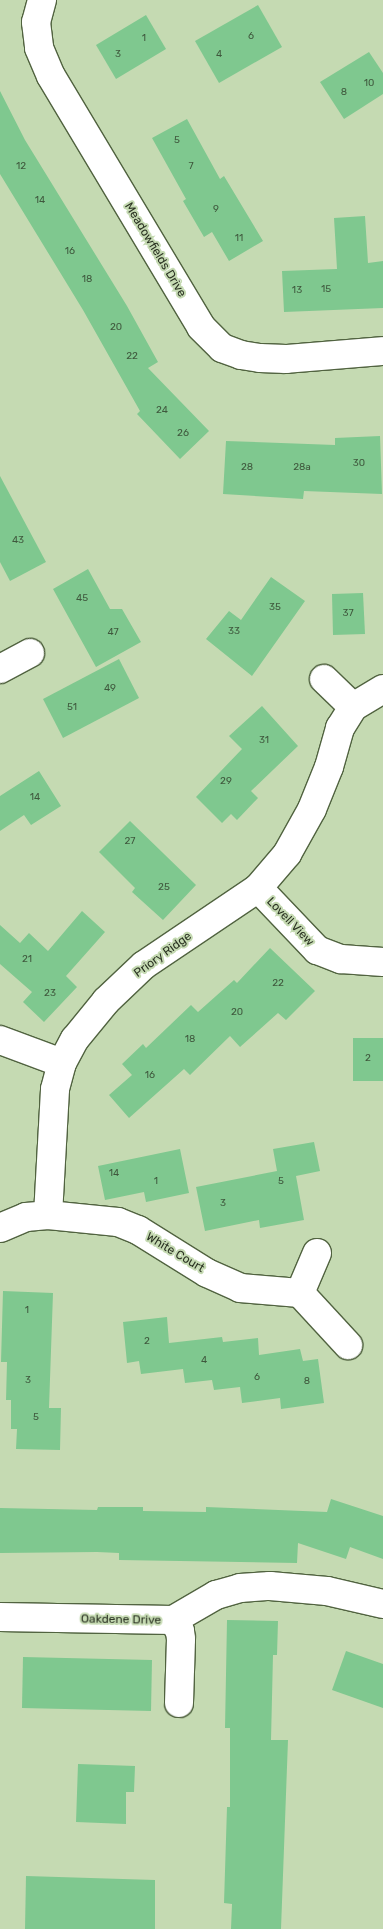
<!DOCTYPE html>
<html>
<head>
<meta charset="utf-8">
<style>
	body { margin:0 }
	#map { position:relative; width:383px; height:1929px; overflow:hidden; background:#c5dab2; font-family:Rubik,sans-serif }
	div>[style] { position:absolute }
	[style*='--x'] { left:calc(var(--x)*1px); top:calc(var(--y)*1px); width:calc(var(--w)*1px); rotate:calc(var(--a)*1deg) }
	.building>* { inset:0; background:#7fc88f }
	.roads { filter:drop-shadow(1px 0 #516340) drop-shadow(-1px 0 #516340) drop-shadow(0 1px #516340) drop-shadow(0 -1px #516340) }
	.street>* { height:28px; margin:-14px; padding:0 14px; transform-origin:14px; border-radius:14px; background:#fff }
	span { translate:-50% -50%; white-space:nowrap; text-align:center; line-height:1.15; -webkit-text-stroke:4px #c5dab2; paint-order:stroke }
	.number-label { font-size:10px; color:#3f583d }
	.number-label span { -webkit-text-stroke-width:0 }
	.street-label { font-size:12px; color:#2a3222 }
</style>
</head>
<body>
<div id="map">
	<div class="building">
		<i style="clip-path:polygon(258px 5px,282px 47px,219px 83px,195px 41px)"></i>
		<i style="clip-path:polygon(146px 15px,166px 49px,116px 79px,96px 45px)"></i>
		<i style="clip-path:polygon(369px 52px,383px 73px,383px 94px,344px 119px,320px 82px)"></i>
		<i style="clip-path:polygon(0 91px,25px 140px,127px 306px,158px 362px,148px 368px,209px 431px,180px 459px,137px 414px,140px 411px,83px 310px,0 174px)"></i>
		<i style="clip-path:polygon(187px 119px,220px 179px,224px 176px,263px 241px,229px 261px,212px 232px,204px 237px,183px 201px,186px 199px,152px 138px)"></i>
		<i style="clip-path:polygon(365px 216px,368px 263px,383px 261px,383px 308px,284px 312px,282px 271px,337px 269px,334px 218px)"></i>
		<i style="clip-path:polygon(380px 436px,382px 494px,304px 491px,303px 499px,223px 494px,226px 441px,335px 445px,335px 438px)"></i>
		<i style="clip-path:polygon(0 476px,46px 562px,10px 581px,0 562px)"></i>
		<i style="clip-path:polygon(88px 569px,110px 609px,122px 609px,141px 642px,96px 667px,53px 589px)"></i>
		<i style="clip-path:polygon(271px 577px,305px 601px,252px 676px,206px 639px,229px 611px,241px 620px)"></i>
		<i style="clip-path:polygon(363px 593px,365px 634px,333px 635px,332px 594px)"></i>
		<i style="clip-path:polygon(119px 659px,139px 698px,63px 738px,43px 699px)"></i>
		<i style="clip-path:polygon(262px 706px,298px 746px,251px 791px,258px 798px,237px 820px,231px 814px,222px 823px,196px 797px,242px 749px,229px 736px)"></i>
		<i style="clip-path:polygon(39px 771px,61px 806px,31px 825px,24px 815px,0 831px,0 796px)"></i>
		<i style="clip-path:polygon(130px 821px,196px 885px,163px 920px,132px 892px,135px 888px,99px 852px)"></i>
		<i style="clip-path:polygon(82px 911px,105px 932px,66px 976px,77px 987px,44px 1022px,23px 1002px,32px 992px,0 964px,0 925px,20px 943px,29px 933px,48px 951px)"></i>
		<i style="clip-path:polygon(270px 948px,315px 991px,286px 1020px,278px 1013px,240px 1047px,230px 1036px,190px 1075px,184px 1069px,129px 1118px,109px 1095px,132px 1075px,122px 1064px,143px 1044px,146px 1048px,191px 1005px,198px 1012px,234px 980px,237px 983px)"></i>
		<i style="clip-path:polygon(353px 1038px,383px 1038px,383px 1081px,353px 1081px)"></i>
		<i style="clip-path:polygon(314px 1142px,320px 1171px,296px 1176px,304px 1220px,260px 1228px,259px 1220px,205px 1231px,196px 1187px,277px 1171px,273px 1149px)"></i>
		<i style="clip-path:polygon(180px 1149px,189px 1193px,146px 1202px,144px 1192px,105px 1200px,98px 1166px)"></i>
		<i style="clip-path:polygon(3px 1291px,53px 1293px,49px 1408px,61px 1408px,60px 1450px,16px 1449px,17px 1429px,11px 1429px,11px 1400px,6px 1400px,7px 1362px,1px 1362px)"></i>
		<i style="clip-path:polygon(167px 1317px,169px 1343px,222px 1337px,223px 1342px,258px 1338px,259px 1355px,300px 1349px,303px 1361px,318px 1359px,324px 1403px,281px 1409px,280px 1398px,242px 1403px,240px 1387px,214px 1390px,212px 1380px,185px 1383px,183px 1369px,141px 1374px,139px 1361px,127px 1363px,123px 1322px)"></i>
		<i style="clip-path:polygon(331px 1499px,383px 1516px,383px 1559px,350px 1547px,346px 1559px,298px 1543px,297px 1563px,119px 1560px,119px 1553px,97px 1552px,0 1553px,0 1508px,97px 1510px,98px 1507px,143px 1507px,143px 1511px,206px 1512px,206px 1507px,327px 1512px)"></i>
		<i style="clip-path:polygon(227px 1620px,278px 1621px,277px 1655px,273px 1655px,271px 1740px,288px 1740px,281px 1929px,231px 1929px,232px 1904px,224px 1903px,227px 1807px,230px 1807px,230px 1728px,225px 1728px)"></i>
		<i style="clip-path:polygon(346px 1651px,383px 1664px,383px 1708px,332px 1690px)"></i>
		<i style="clip-path:polygon(23px 1657px,152px 1660px,151px 1711px,22px 1708px)"></i>
		<i style="clip-path:polygon(78px 1764px,135px 1766px,134px 1792px,126px 1792px,126px 1824px,76px 1822px)"></i>
		<i style="clip-path:polygon(26px 1876px,155px 1880px,155px 1929px,25px 1929px)"></i>
	</div>
	<div class="roads">
		<div class="street">
			<i style="--x:42;--y:0;--w:23;--a:105"></i>
			<i style="--x:36;--y:22;--w:26;--a:83"></i>
			<i style="--x:39;--y:48;--w:30;--a:67"></i>
			<i style="--x:51;--y:76;--w:292;--a:59.1"></i>
			<i style="--x:201;--y:327;--w:30;--a:45"></i>
			<i style="--x:222;--y:348;--w:20;--a:20"></i>
			<i style="--x:241;--y:355;--w:19;--a:9"></i>
			<i style="--x:260;--y:358;--w:26;--a:2"></i>
			<i style="--x:286;--y:359;--w:97;--a:-4.7"></i>
			<i style="--x:0;--y:669;--w:34;--a:-28"></i>
			<i style="--x:324;--y:679;--w:40;--a:44"></i>
			<i style="--x:258;--y:888;--w:86;--a:46.4"></i>
			<i style="--x:317;--y:950;--w:26;--a:21"></i>
			<i style="--x:341;--y:959;--w:42;--a:4.1"></i>
			<i style="--x:0;--y:1040;--w:66;--a:20.4"></i>
			<i style="--x:48;--y:1215;--w:70;--a:5.7"></i>
			<i style="--x:118;--y:1222;--w:22;--a:22"></i>
			<i style="--x:138;--y:1230;--w:81;--a:31.9"></i>
			<i style="--x:207;--y:1273;--w:36;--a:24"></i>
			<i style="--x:240;--y:1288;--w:60;--a:4.8"></i>
			<i style="--x:0;--y:1228;--w:28;--a:-23"></i>
			<i style="--x:26;--y:1217;--w:22;--a:-5"></i>
			<i style="--x:48;--y:1215;--w:126;--a:-86.8"></i>
			<i style="--x:55;--y:1089;--w:27;--a:-75"></i>
			<i style="--x:62;--y:1063;--w:27;--a:-62"></i>
			<i style="--x:75;--y:1039;--w:49;--a:-50.8"></i>
			<i style="--x:106;--y:1001;--w:52;--a:-43.5"></i>
			<i style="--x:144;--y:965;--w:138;--a:-34"></i>
			<i style="--x:258;--y:888;--w:45;--a:-49.5"></i>
			<i style="--x:287;--y:854;--w:51;--a:-60.9"></i>
			<i style="--x:312;--y:809;--w:45;--a:-68"></i>
			<i style="--x:329;--y:767;--w:41;--a:-74.2"></i>
			<i style="--x:340;--y:728;--w:25;--a:-58"></i>
			<i style="--x:353;--y:707;--w:35;--a:-31"></i>
			<i style="--x:317;--y:1253;--w:43;--a:113"></i>
			<i style="--x:300;--y:1293;--w:71;--a:47.3"></i>
			<i style="--x:0;--y:1617;--w:173;--a:1"></i>
			<i style="--x:173;--y:1620;--w:50;--a:-30.2"></i>
			<i style="--x:216;--y:1595;--w:25;--a:-16"></i>
			<i style="--x:240;--y:1588;--w:30;--a:-4"></i>
			<i style="--x:270;--y:1586;--w:57;--a:5"></i>
			<i style="--x:327;--y:1591;--w:57;--a:13.1"></i>
			<i style="--x:173;--y:1620;--w:13;--a:58"></i>
			<i style="--x:180;--y:1631;--w:8;--a:83"></i>
			<i style="--x:181;--y:1639;--w:64;--a:91.8"></i>
		</div>
	</div>
	<div class="number-label">
		<span style="left:251px;top:37px">6</span>
		<span style="left:144px;top:39px">1</span>
		<span style="left:118px;top:55px">3</span>
		<span style="left:219px;top:55px">4</span>
		<span style="left:369px;top:84px">10</span>
		<span style="left:344px;top:93px">8</span>
		<span style="left:177px;top:141px">5</span>
		<span style="left:21px;top:167px">12</span>
		<span style="left:191px;top:167px">7</span>
		<span style="left:40px;top:201px">14</span>
		<span style="left:216px;top:210px">9</span>
		<span style="left:239px;top:239px">11</span>
		<span style="left:70px;top:252px">16</span>
		<span style="left:87px;top:280px">18</span>
		<span style="left:326px;top:290px">15</span>
		<span style="left:297px;top:291px">13</span>
		<span style="left:116px;top:328px">20</span>
		<span style="left:132px;top:357px">22</span>
		<span style="left:162px;top:411px">24</span>
		<span style="left:183px;top:434px">26</span>
		<span style="left:359px;top:464px">30</span>
		<span style="left:247px;top:468px">28</span>
		<span style="left:302px;top:468px">28a</span>
		<span style="left:18px;top:541px">43</span>
		<span style="left:82px;top:599px">45</span>
		<span style="left:275px;top:608px">35</span>
		<span style="left:348px;top:614px">37</span>
		<span style="left:234px;top:632px">33</span>
		<span style="left:113px;top:633px">47</span>
		<span style="left:110px;top:689px">49</span>
		<span style="left:72px;top:708px">51</span>
		<span style="left:264px;top:741px">31</span>
		<span style="left:226px;top:782px">29</span>
		<span style="left:35px;top:798px">14</span>
		<span style="left:130px;top:842px">27</span>
		<span style="left:164px;top:888px">25</span>
		<span style="left:27px;top:960px">21</span>
		<span style="left:278px;top:984px">22</span>
		<span style="left:50px;top:994px">23</span>
		<span style="left:237px;top:1013px">20</span>
		<span style="left:190px;top:1040px">18</span>
		<span style="left:368px;top:1059px">2</span>
		<span style="left:150px;top:1076px">16</span>
		<span style="left:114px;top:1174px">14</span>
		<span style="left:156px;top:1182px">1</span>
		<span style="left:281px;top:1182px">5</span>
		<span style="left:223px;top:1204px">3</span>
		<span style="left:27px;top:1311px">1</span>
		<span style="left:147px;top:1342px">2</span>
		<span style="left:204px;top:1361px">4</span>
		<span style="left:257px;top:1378px">6</span>
		<span style="left:28px;top:1381px">3</span>
		<span style="left:307px;top:1382px">8</span>
		<span style="left:36px;top:1418px">5</span>
	</div>
	<div class="street-label">
		<span style="left:155px;top:250px;rotate:59deg">Meadowfields Drive</span>
		<span style="left:290px;top:922px;rotate:46deg">Lovell View</span>
		<span style="left:163px;top:955px;rotate:-36deg">Priory Ridge</span>
		<span style="left:175px;top:1253px;rotate:31deg">White Court</span>
		<span style="left:121px;top:1620px;rotate:1deg">Oakdene Drive</span>
	</div>
</div>
</body>
</html>
